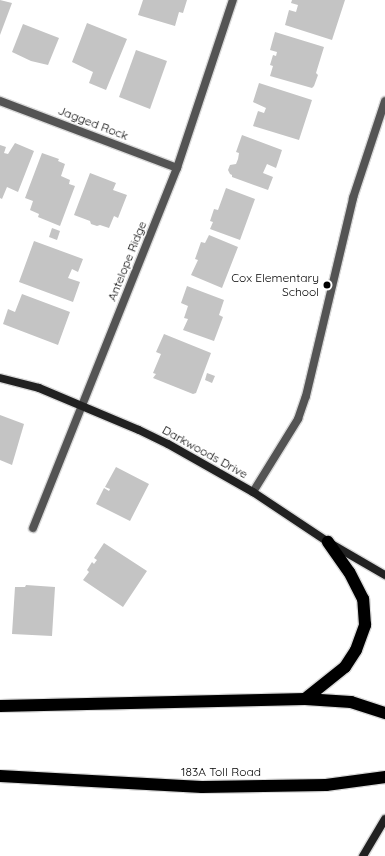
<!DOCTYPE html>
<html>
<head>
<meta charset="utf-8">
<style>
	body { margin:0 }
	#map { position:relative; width:385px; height:856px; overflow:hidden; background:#fff; font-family:Quicksand,sans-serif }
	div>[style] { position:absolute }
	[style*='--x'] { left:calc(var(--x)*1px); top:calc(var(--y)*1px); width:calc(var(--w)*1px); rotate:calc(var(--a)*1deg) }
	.building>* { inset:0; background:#c4c4c4 }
	.roads { filter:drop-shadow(1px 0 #dbdbdb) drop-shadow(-1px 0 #dbdbdb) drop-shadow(0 1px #dbdbdb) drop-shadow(0 -1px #dbdbdb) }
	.lane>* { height:8px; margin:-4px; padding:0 4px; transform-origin:4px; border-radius:4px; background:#545454 }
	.street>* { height:8px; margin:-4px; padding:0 4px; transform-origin:4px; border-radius:4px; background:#545454 }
	.secondary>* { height:8px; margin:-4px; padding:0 4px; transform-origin:4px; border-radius:4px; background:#212121 }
	.highway>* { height:12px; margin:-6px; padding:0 6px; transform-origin:6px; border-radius:6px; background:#000 }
	.dots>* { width:11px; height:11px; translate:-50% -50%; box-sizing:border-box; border:2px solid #fff; border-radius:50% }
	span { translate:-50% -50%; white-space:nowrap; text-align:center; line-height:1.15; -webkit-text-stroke:3px #fff; paint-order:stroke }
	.street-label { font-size:12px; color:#000 }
	.poi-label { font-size:12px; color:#000 }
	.right { translate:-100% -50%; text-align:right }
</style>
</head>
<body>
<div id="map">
	<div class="building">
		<i style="clip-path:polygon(0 0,12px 3px,0 35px)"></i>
		<i style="clip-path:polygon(143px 0,187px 0,183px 13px,179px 12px,175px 26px,138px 15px)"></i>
		<i style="clip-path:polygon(292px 0,345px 0,332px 40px,285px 25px,289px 10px,296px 12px,298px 5px,291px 3px)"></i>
		<i style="clip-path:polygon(87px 23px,127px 39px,106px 90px,89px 83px,93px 72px,72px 62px)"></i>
		<i style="clip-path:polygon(23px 24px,59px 38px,48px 65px,31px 61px,12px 52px)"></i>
		<i style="clip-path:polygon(275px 32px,324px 47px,316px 73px,318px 75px,314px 86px,312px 88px,270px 76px,273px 66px,270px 65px,273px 55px,276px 56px,277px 52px,270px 50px)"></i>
		<i style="clip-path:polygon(136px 50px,167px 61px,150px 109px,119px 97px)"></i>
		<i style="clip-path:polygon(259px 83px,312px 100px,299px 140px,253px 126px,258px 111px,264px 113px,266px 108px,253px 102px)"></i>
		<i style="clip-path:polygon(242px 135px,282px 150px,276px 168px,267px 164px,263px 173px,273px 177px,268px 190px,232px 177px,232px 175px,230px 174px,228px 170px,230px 165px,236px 164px,238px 159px,239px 153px,236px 152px)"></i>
		<i style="clip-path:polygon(15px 143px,34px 151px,18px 192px,7px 187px,2px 199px,0 198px,0 145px,6px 147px,4px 153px,8px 154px)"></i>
		<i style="clip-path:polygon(42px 153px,59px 159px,58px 161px,65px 164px,61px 176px,70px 180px,69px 184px,75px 186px,60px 226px,38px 217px,39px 214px,30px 210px,33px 201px,25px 198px)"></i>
		<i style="clip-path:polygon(90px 173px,116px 183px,113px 190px,127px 195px,118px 218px,114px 216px,109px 228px,100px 225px,97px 226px,91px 224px,90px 221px,74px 215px)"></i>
		<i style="clip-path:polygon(226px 188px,255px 199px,240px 240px,210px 229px,213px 222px,210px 221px,214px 209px,218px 210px)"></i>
		<i style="clip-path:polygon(52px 228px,60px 231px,57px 240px,49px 237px)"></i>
		<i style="clip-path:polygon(209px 235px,238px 247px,222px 288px,191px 275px,198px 260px,195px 259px,201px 242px,205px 243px)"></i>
		<i style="clip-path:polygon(34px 241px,83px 259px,78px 272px,72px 269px,68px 278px,80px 282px,73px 302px,19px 282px)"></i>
		<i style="clip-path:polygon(187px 286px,224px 300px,219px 315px,223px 317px,214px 341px,183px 330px,188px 319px,184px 318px,188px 306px,181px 303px)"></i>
		<i style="clip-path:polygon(22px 294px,70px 312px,58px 345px,3px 324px,8px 309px,15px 312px)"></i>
		<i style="clip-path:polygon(164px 334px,211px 353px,196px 393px,193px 394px,153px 378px,156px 374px,153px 373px,161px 354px,156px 352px)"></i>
		<i style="clip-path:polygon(207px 373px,215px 376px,212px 383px,205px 380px)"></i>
		<i style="clip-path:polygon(0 415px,24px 424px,12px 465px,0 460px)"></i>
		<i style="clip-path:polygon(116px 467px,149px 484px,130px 521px,96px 504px,104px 488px,109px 491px,110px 489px,105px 487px)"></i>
		<i style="clip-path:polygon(104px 543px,147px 571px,123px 607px,83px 580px,89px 572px,87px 570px,92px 562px,94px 564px,97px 560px,94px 558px)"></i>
		<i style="clip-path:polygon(26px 585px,55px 587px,52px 636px,12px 634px,15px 587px,25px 587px)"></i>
	</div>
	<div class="roads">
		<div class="lane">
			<i style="--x:253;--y:492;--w:86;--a:-58.3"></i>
			<i style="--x:298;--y:419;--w:24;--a:-71"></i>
			<i style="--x:306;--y:396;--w:204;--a:-76.6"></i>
			<i style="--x:353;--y:198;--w:102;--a:-71.7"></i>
		</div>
		<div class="street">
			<i style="--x:0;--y:101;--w:189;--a:20.7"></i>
			<i style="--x:33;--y:528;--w:388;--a:-68.2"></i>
			<i style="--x:177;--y:168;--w:177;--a:-71.6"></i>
		</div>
		<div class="secondary">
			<i style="--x:0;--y:378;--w:40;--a:14.4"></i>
			<i style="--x:39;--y:388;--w:108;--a:22.8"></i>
			<i style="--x:139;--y:430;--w:32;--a:26"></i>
			<i style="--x:168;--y:444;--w:98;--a:29.5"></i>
			<i style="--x:253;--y:492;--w:90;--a:33.7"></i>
			<i style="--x:328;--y:542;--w:66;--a:30.1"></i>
			<i style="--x:363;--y:856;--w:43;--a:-59.3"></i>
		</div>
		<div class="highway">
			<i style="--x:305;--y:699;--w:51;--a:-38.7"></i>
			<i style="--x:345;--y:667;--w:20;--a:-57"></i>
			<i style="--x:356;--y:650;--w:27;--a:-70"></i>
			<i style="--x:365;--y:625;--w:26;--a:-94"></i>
			<i style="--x:363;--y:599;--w:30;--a:-117"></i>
			<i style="--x:349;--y:572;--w:37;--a:-125"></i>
			<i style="--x:0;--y:706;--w:305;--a:-1.3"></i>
			<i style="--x:305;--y:699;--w:46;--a:3.7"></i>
			<i style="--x:351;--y:702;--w:36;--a:18"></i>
			<i style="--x:0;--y:776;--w:202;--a:3.1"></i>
			<i style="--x:202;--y:787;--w:124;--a:-0.9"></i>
			<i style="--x:326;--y:785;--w:60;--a:-7.7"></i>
		</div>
	</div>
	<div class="dots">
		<i style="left:327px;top:285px;background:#000"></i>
	</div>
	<div class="street-label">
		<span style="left:93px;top:123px;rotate:21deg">Jagged Rock</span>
		<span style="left:127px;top:261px;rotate:-68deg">Antelope Ridge</span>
		<span style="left:205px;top:452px;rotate:29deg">Darkwoods Drive</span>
		<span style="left:221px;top:772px">183A Toll Road</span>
	</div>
	<div class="poi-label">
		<span class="right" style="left:319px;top:285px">Cox Elementary<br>School</span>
	</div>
</div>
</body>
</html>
